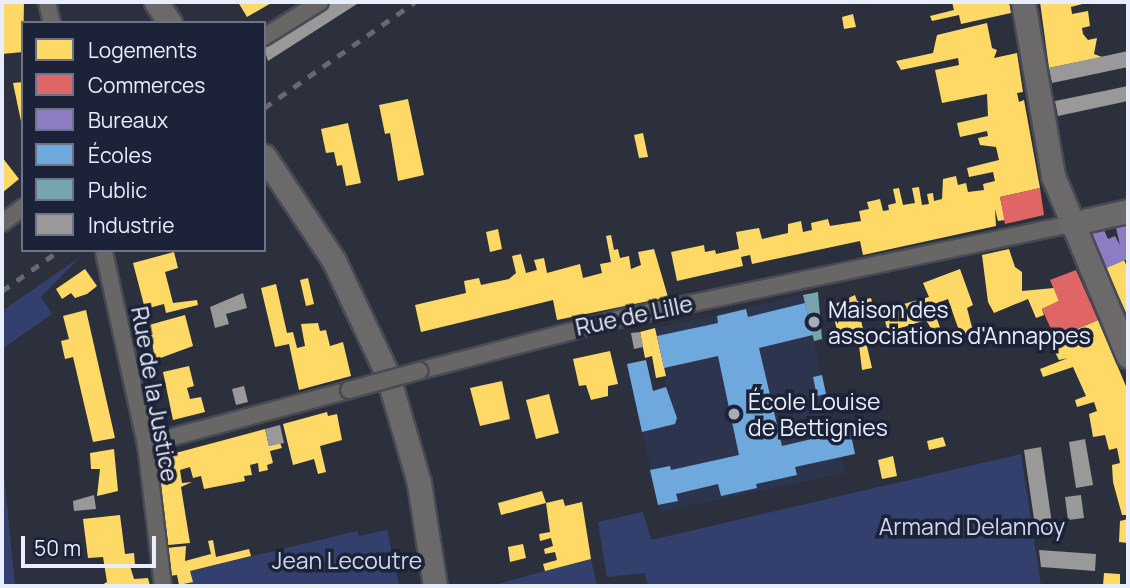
<!DOCTYPE html>
<html>
<head>
<meta charset="utf-8">
<style>
	body { margin:0 }
	#map { position:relative; width:1130px; height:588px; overflow:hidden; background:#2c303c; font-family:Manrope,sans-serif }
	div>[style] { position:absolute }
	[style*='--x'] { left:calc(var(--x)*1px); top:calc(var(--y)*1px); width:calc(var(--w)*1px); rotate:calc(var(--a)*1deg) }
	.built>* { inset:0; background:#2c344e }
	.green>* { inset:0; background:#33406e }
	.homes>* { inset:0; background:#ffd966 }
	.shops>* { inset:0; background:#e06666 }
	.offices>* { inset:0; background:#8e7cc3 }
	.schools>* { inset:0; background:#6fa8dc }
	.public>* { inset:0; background:#76a5af }
	.industry>* { inset:0; background:#999 }
	.roads { filter:drop-shadow(2px 0 #484b55) drop-shadow(-2px 0 #484b55) drop-shadow(0 2px #484b55) drop-shadow(0 -2px #484b55) }
	.street>* { height:16px; margin:-8px; padding:0 8px; transform-origin:8px; border-radius:8px; background:#696666 }
	.secondary>* { height:23px; margin:-11.5px; padding:0 11.5px; transform-origin:11.5px; border-radius:11.5px; background:#6b696a }
	.rail>* { height:5px; margin-top:-2.5px; transform-origin:0; background:repeating-linear-gradient(90deg,#68686e 0 9px,transparent 0 18px) }
	.bridges { filter:drop-shadow(2px 0 #484b55) drop-shadow(-2px 0 #484b55) drop-shadow(0 2px #484b55) drop-shadow(0 -2px #484b55) }
	.street-bridge>* { height:16px; margin:-8px; padding:0 8px; transform-origin:8px; border-radius:8px; background:#696666 }
	.dots>* { width:19px; height:19px; translate:-50% -50%; box-sizing:border-box; border:4px solid #1c2338; border-radius:50% }
	span { translate:-50% -50%; white-space:nowrap; text-align:center; line-height:1.15; -webkit-text-stroke:7px #1c2338; paint-order:stroke }
	.poi-label { font-size:23px; color:#e9eefd }
	.left { translate:0 -50%; text-align:left }
	.street-label { font-size:23px; color:#e9eefd }
	.park-label { font-size:23px; color:#d0d8ed }
	.frame { position:absolute; inset:0; border:4px solid #e9eefd; pointer-events:none }
	.legend { position:absolute; left:21px; top:21px; width:245px; height:231px; box-sizing:border-box; background:#1c2338; border:2px solid #6e7487; margin:0; padding:9px 12px; list-style:none; font-size:21px; color:#e9eefd }
	.legend li { display:flex; align-items:center; gap:14px; height:35px }
	.legend b { width:35px; border:2px solid #6e7487 }
	.scale { position:absolute; left:21px; top:536px; width:135px; height:32px; box-sizing:border-box; border:4px solid #e9eefd; border-top:0; padding-left:9px; font-size:21px; line-height:24px; white-space:nowrap; color:#e9eefd; -webkit-text-stroke:5px #1c2338; paint-order:stroke }
</style>
</head>
<body>
<div id="map">
	<div class="built">
		<i style="clip-path:polygon(803px 295px,845px 473px,660px 512px,627px 364px,646px 360px,653px 390px,666px 387px,655px 328px)"></i>
	</div>
	<div class="green">
		<i style="clip-path:polygon(80px 257px,41px 297px,52px 314px,2px 349px,2px 311px)"></i>
		<i style="clip-path:polygon(1021px 454px,1041px 586px,648px 586px,645px 573px,607px 577px,598px 522px,643px 512px,651px 540px)"></i>
		<i style="clip-path:polygon(2px 455px,3px 465px,15px 586px,2px 586px)"></i>
		<i style="clip-path:polygon(387px 530px,399px 586px,170px 586px,192px 582px,190px 571px,357px 531px,359px 536px)"></i>
		<i style="clip-path:polygon(591px 559px,597px 586px,491px 586px,545px 571px)"></i>
	</div>
	<div class="homes">
		<i style="clip-path:polygon(2px 2px,24px 2px,23px 52px,2px 54px)"></i>
		<i style="clip-path:polygon(238px 2px,273px 2px,247px 17px)"></i>
		<i style="clip-path:polygon(952px 2px,1009px 2px,1011px 13px,961px 24px,959px 15px,932px 21px,930px 16px,954px 10px)"></i>
		<i style="clip-path:polygon(1040px 2px,1090px 2px,1071px 7px,1072px 14px,1088px 11px,1090px 26px,1082px 28px,1083px 34px,1088px 40px,1097px 38px,1094px 54px,1102px 57px,1049px 68px)"></i>
		<i style="clip-path:polygon(853px 14px,856px 27px,844px 29px,842px 17px)"></i>
		<i style="clip-path:polygon(987px 23px,992px 48px,997px 50px,994px 58px,1017px 53px,1023px 92px,1017px 93px,1019px 102px,1024px 100px,1040px 188px,1000px 197px,1005px 220px,998px 221px,995px 209px,996px 226px,863px 255px,860px 241px,752px 264px,750px 255px,741px 257px,743px 266px,677px 281px,671px 252px,704px 245px,705px 252px,715px 250px,716px 254px,739px 249px,736px 232px,759px 228px,762px 239px,788px 233px,788px 224px,801px 221px,803px 232px,812px 230px,811px 223px,828px 219px,830px 226px,861px 221px,859px 211px,869px 209px,867px 202px,880px 199px,883px 211px,889px 210px,888px 205px,896px 203px,893px 189px,899px 188px,903px 205px,915px 203px,912px 188px,919px 187px,922px 205px,929px 204px,927px 194px,933px 193px,934px 201px,942px 199px,943px 179px,956px 176px,958px 185px,966px 183px,968px 192px,984px 190px,983px 184px,995px 181px,993px 172px,969px 177px,967px 168px,999px 160px,996px 147px,980px 145px,978px 138px,988px 136px,987px 131px,960px 137px,957px 123px,988px 116px,987px 94px,942px 103px,935px 70px,959px 65px,958px 58px,901px 70px,896px 61px,933px 53px,937px 35px)"></i>
		<i style="clip-path:polygon(23px 82px,23px 126px,22px 126px,13px 83px)"></i>
		<i style="clip-path:polygon(408px 99px,424px 175px,398px 181px,390px 133px,385px 134px,379px 105px)"></i>
		<i style="clip-path:polygon(348px 123px,361px 183px,346px 186px,342px 165px,337px 166px,334px 152px,326px 153px,321px 129px)"></i>
		<i style="clip-path:polygon(643px 133px,648px 157px,639px 158px,634px 135px)"></i>
		<i style="clip-path:polygon(2px 157px,19px 179px,2px 193px)"></i>
		<i style="clip-path:polygon(498px 229px,502px 249px,490px 252px,486px 232px)"></i>
		<i style="clip-path:polygon(611px 235px,614px 250px,618px 249px,620px 258px,629px 256px,631px 269px,641px 265px,638px 252px,654px 249px,668px 297px,557px 320px,553px 300px,421px 332px,415px 305px,466px 293px,464px 281px,479px 278px,481px 285px,509px 279px,516px 273px,512px 256px,521px 254px,526px 273px,537px 270px,534px 260px,544px 258px,547px 273px,580px 264px,583px 278px,602px 273px,600px 264px,611px 262px,606px 236px)"></i>
		<i style="clip-path:polygon(1009px 249px,1015px 267px,1022px 272px,1022px 291px,1054px 288px,1059px 301px,1042px 309px,1044px 315px,1036px 318px,1028px 299px,994px 313px,988px 302px,982px 255px)"></i>
		<i style="clip-path:polygon(174px 252px,178px 268px,165px 272px,173px 303px,197px 300px,198px 305px,166px 313px,164px 304px,145px 309px,133px 263px)"></i>
		<i style="clip-path:polygon(1124px 260px,1128px 269px,1128px 317px,1106px 268px)"></i>
		<i style="clip-path:polygon(85px 269px,97px 286px,87px 294px,75px 298px,71px 293px,62px 299px,56px 289px)"></i>
		<i style="clip-path:polygon(960px 269px,973px 305px,967px 308px,974px 335px,963px 342px,948px 299px,932px 305px,944px 339px,938px 340px,926px 320px,888px 332px,882px 310px,929px 297px,923px 283px)"></i>
		<i style="clip-path:polygon(308px 278px,314px 304px,306px 306px,300px 280px)"></i>
		<i style="clip-path:polygon(276px 284px,287px 333px,293px 332px,297px 348px,305px 346px,301px 324px,318px 323px,320px 331px,326px 330px,330px 346px,343px 342px,351px 376px,299px 390px,289px 344px,275px 347px,261px 288px)"></i>
		<i style="clip-path:polygon(855px 295px,857px 301px,871px 298px,875px 313px,860px 316px,872px 368px,862px 370px,858px 337px,839px 338px,831px 306px)"></i>
		<i style="clip-path:polygon(86px 310px,115px 438px,93px 442px,73px 357px,65px 359px,61px 341px,69px 339px,63px 316px)"></i>
		<i style="clip-path:polygon(185px 315px,193px 346px,155px 360px,149px 325px)"></i>
		<i style="clip-path:polygon(1098px 320px,1128px 391px,1128px 515px,1122px 515px,1113px 482px,1112px 465px,1120px 463px,1117px 448px,1109px 450px,1105px 435px,1093px 437px,1089px 414px,1097px 411px,1094px 402px,1077px 407px,1075px 400px,1086px 396px,1073px 367px,1043px 377px,1040px 369px,1068px 358px,1059px 360px,1054px 350px,1063px 347px,1058px 337px)"></i>
		<i style="clip-path:polygon(655px 328px,666px 376px,656px 378px,652px 356px,645px 358px,640px 332px)"></i>
		<i style="clip-path:polygon(610px 351px,618px 384px,608px 386px,608px 396px,591px 400px,586px 385px,579px 386px,573px 359px)"></i>
		<i style="clip-path:polygon(189px 366px,194px 386px,187px 388px,190px 399px,201px 397px,205px 412px,173px 420px,163px 372px)"></i>
		<i style="clip-path:polygon(502px 381px,510px 419px,480px 426px,470px 388px)"></i>
		<i style="clip-path:polygon(549px 394px,559px 433px,536px 439px,526px 400px)"></i>
		<i style="clip-path:polygon(327px 412px,328px 416px,337px 414px,342px 440px,320px 446px,326px 472px,318px 474px,314px 459px,293px 465px,283px 424px)"></i>
		<i style="clip-path:polygon(265px 429px,269px 446px,280px 443px,282px 448px,270px 451px,273px 463px,267px 465px,268px 470px,259px 472px,258px 463px,250px 465px,252px 475px,244px 476px,245px 481px,204px 489px,201px 476px,193px 478px,190px 467px,180px 470px,182px 483px,192px 482px,181px 487px,190px 543px,168px 545px,157px 458px)"></i>
		<i style="clip-path:polygon(943px 437px,946px 446px,929px 450px,927px 441px)"></i>
		<i style="clip-path:polygon(114px 449px,118px 491px,97px 496px,100px 469px,91px 469px,90px 453px)"></i>
		<i style="clip-path:polygon(893px 456px,897px 476px,882px 479px,878px 460px)"></i>
		<i style="clip-path:polygon(542px 491px,546px 503px,563px 499px,565px 506px,582px 502px,591px 559px,545px 571px,543px 564px,557px 560px,555px 552px,545px 554px,544px 549px,553px 546px,551px 538px,540px 541px,539px 534px,550px 532px,546px 503px,501px 515px,498px 503px)"></i>
		<i style="clip-path:polygon(120px 515px,125px 554px,134px 553px,135px 565px,130px 566px,134px 579px,148px 578px,150px 586px,100px 586px,107px 582px,103px 557px,88px 558px,83px 519px)"></i>
		<i style="clip-path:polygon(1128px 519px,1128px 543px,1119px 542px,1120px 521px)"></i>
		<i style="clip-path:polygon(213px 540px,216px 557px,249px 549px,251px 556px,190px 571px,193px 582px,179px 585px,177px 575px,169px 576px,166px 548px,186px 546px,185px 561px,211px 554px,208px 541px)"></i>
		<i style="clip-path:polygon(523px 544px,526px 558px,510px 562px,508px 547px)"></i>
		<i style="clip-path:polygon(1104px 573px,1120px 574px,1120px 586px,1103px 586px)"></i>
	</div>
	<div class="shops">
		<i style="clip-path:polygon(1040px 188px,1044px 215px,1005px 224px,1000px 197px)"></i>
		<i style="clip-path:polygon(1076px 270px,1098px 320px,1055px 338px,1042px 309px,1059px 301px,1050px 280px)"></i>
	</div>
	<div class="offices">
		<i style="clip-path:polygon(1128px 225px,1128px 259px,1106px 268px,1091px 237px,1094px 232px,1104px 230px,1108px 239px,1115px 236px,1120px 245px,1116px 228px)"></i>
	</div>
	<div class="schools">
		<i style="clip-path:polygon(805px 303px,813px 335px,759px 348px,782px 446px,850px 430px,855px 454px,795px 467px,797px 475px,756px 484px,757px 488px,721px 496px,718px 484px,676px 494px,678px 501px,658px 505px,650px 470px,670px 466px,671px 470px,739px 455px,718px 356px,664px 368px,657px 336px,718px 323px,717px 316px,746px 309px,748px 317px)"></i>
		<i style="clip-path:polygon(646px 360px,653px 391px,666px 387px,677px 418px,675px 424px,642px 432px,627px 364px)"></i>
		<i style="clip-path:polygon(822px 375px,826px 394px,817px 396px,813px 377px)"></i>
	</div>
	<div class="public">
		<i style="clip-path:polygon(818px 292px,822px 339px,814px 341px,803px 295px)"></i>
	</div>
	<div class="industry">
		<i style="clip-path:polygon(333px 2px,357px 4px,268px 61px,264px 48px)"></i>
		<i style="clip-path:polygon(1128px 51px,1128px 67px,1052px 83px,1049px 68px)"></i>
		<i style="clip-path:polygon(1128px 86px,1128px 101px,1058px 116px,1055px 101px)"></i>
		<i style="clip-path:polygon(243px 293px,247px 308px,226px 314px,229px 324px,215px 328px,210px 307px)"></i>
		<i style="clip-path:polygon(640px 332px,643px 347px,634px 349px,631px 333px)"></i>
		<i style="clip-path:polygon(244px 386px,248px 402px,236px 405px,232px 389px)"></i>
		<i style="clip-path:polygon(280px 425px,284px 443px,269px 446px,265px 429px)"></i>
		<i style="clip-path:polygon(1085px 439px,1093px 485px,1076px 488px,1069px 442px)"></i>
		<i style="clip-path:polygon(1041px 447px,1053px 531px,1036px 533px,1024px 450px)"></i>
		<i style="clip-path:polygon(94px 495px,96px 509px,74px 511px,73px 501px)"></i>
		<i style="clip-path:polygon(1081px 495px,1084px 518px,1068px 520px,1065px 497px)"></i>
		<i style="clip-path:polygon(1039px 550px,1096px 554px,1095px 571px,1041px 567px)"></i>
	</div>
	<div class="roads">
		<div class="street">
			<i style="--x:47;--y:2;--w:22;--a:77"></i>
			<i style="--x:264;--y:37;--w:66;--a:-32"></i>
			<i style="--x:2;--y:223;--w:26;--a:-37"></i>
			<i style="--x:104;--y:252;--w:197;--a:77.7"></i>
			<i style="--x:146;--y:444;--w:143;--a:83.2"></i>
			<i style="--x:419;--y:371;--w:214;--a:-14.6"></i>
			<i style="--x:626;--y:317;--w:454;--a:-11.8"></i>
			<i style="--x:146;--y:444;--w:210;--a:-14.9"></i>
		</div>
		<div class="secondary">
			<i style="--x:156;--y:2;--w:25;--a:56"></i>
			<i style="--x:1023;--y:2;--w:177;--a:80.2"></i>
			<i style="--x:1053;--y:176;--w:195;--a:67.4"></i>
			<i style="--x:264;--y:156;--w:126;--a:56.3"></i>
			<i style="--x:334;--y:261;--w:127;--a:64.8"></i>
			<i style="--x:388;--y:376;--w:111;--a:73.8"></i>
			<i style="--x:419;--y:483;--w:104;--a:81.2"></i>
			<i style="--x:1070;--y:224;--w:59;--a:-12.6"></i>
		</div>
	</div>
	<div class="rail">
		<i style="--x:264;--y:108;--w:184;--a:-35.1"></i>
		<i style="--x:2;--y:291;--w:71;--a:-35.3"></i>
	</div>
	<div class="bridges">
		<div class="street-bridge">
			<i style="--x:349;--y:390;--w:73;--a:-15.2"></i>
		</div>
	</div>
	<div class="dots">
		<i style="left:814px;top:322px;background:#a7acb9"></i>
		<i style="left:734px;top:414px;background:#a7acb9"></i>
	</div>
	<div class="poi-label">
		<span class="left" style="left:828px;top:322px">Maison des<br>associations d'Annappes</span>
		<span class="left" style="left:748px;top:414px">École Louise<br>de Bettignies</span>
	</div>
	<div class="street-label">
		<span style="left:634px;top:315px;rotate:-12deg">Rue de Lille</span>
		<span style="left:155px;top:394px;rotate:80deg">Rue de la Justice</span>
	</div>
	<div class="park-label">
		<span style="left:972px;top:526px">Armand Delannoy</span>
		<span style="left:347px;top:560px">Jean Lecoutre</span>
	</div>
	<div class="frame"></div>
	<ul class="legend">
	<li><b style="height:19px;background:#ffd966"></b>Logements</li>
	<li><b style="height:19px;background:#e06666"></b>Commerces</li>
	<li><b style="height:19px;background:#8e7cc3"></b>Bureaux</li>
	<li><b style="height:19px;background:#6fa8dc"></b>Écoles</li>
	<li><b style="height:19px;background:#76a5af"></b>Public</li>
	<li><b style="height:19px;background:#999"></b>Industrie</li>
	</ul>
	<div class="scale">50 m</div>
</div>
</body>
</html>
